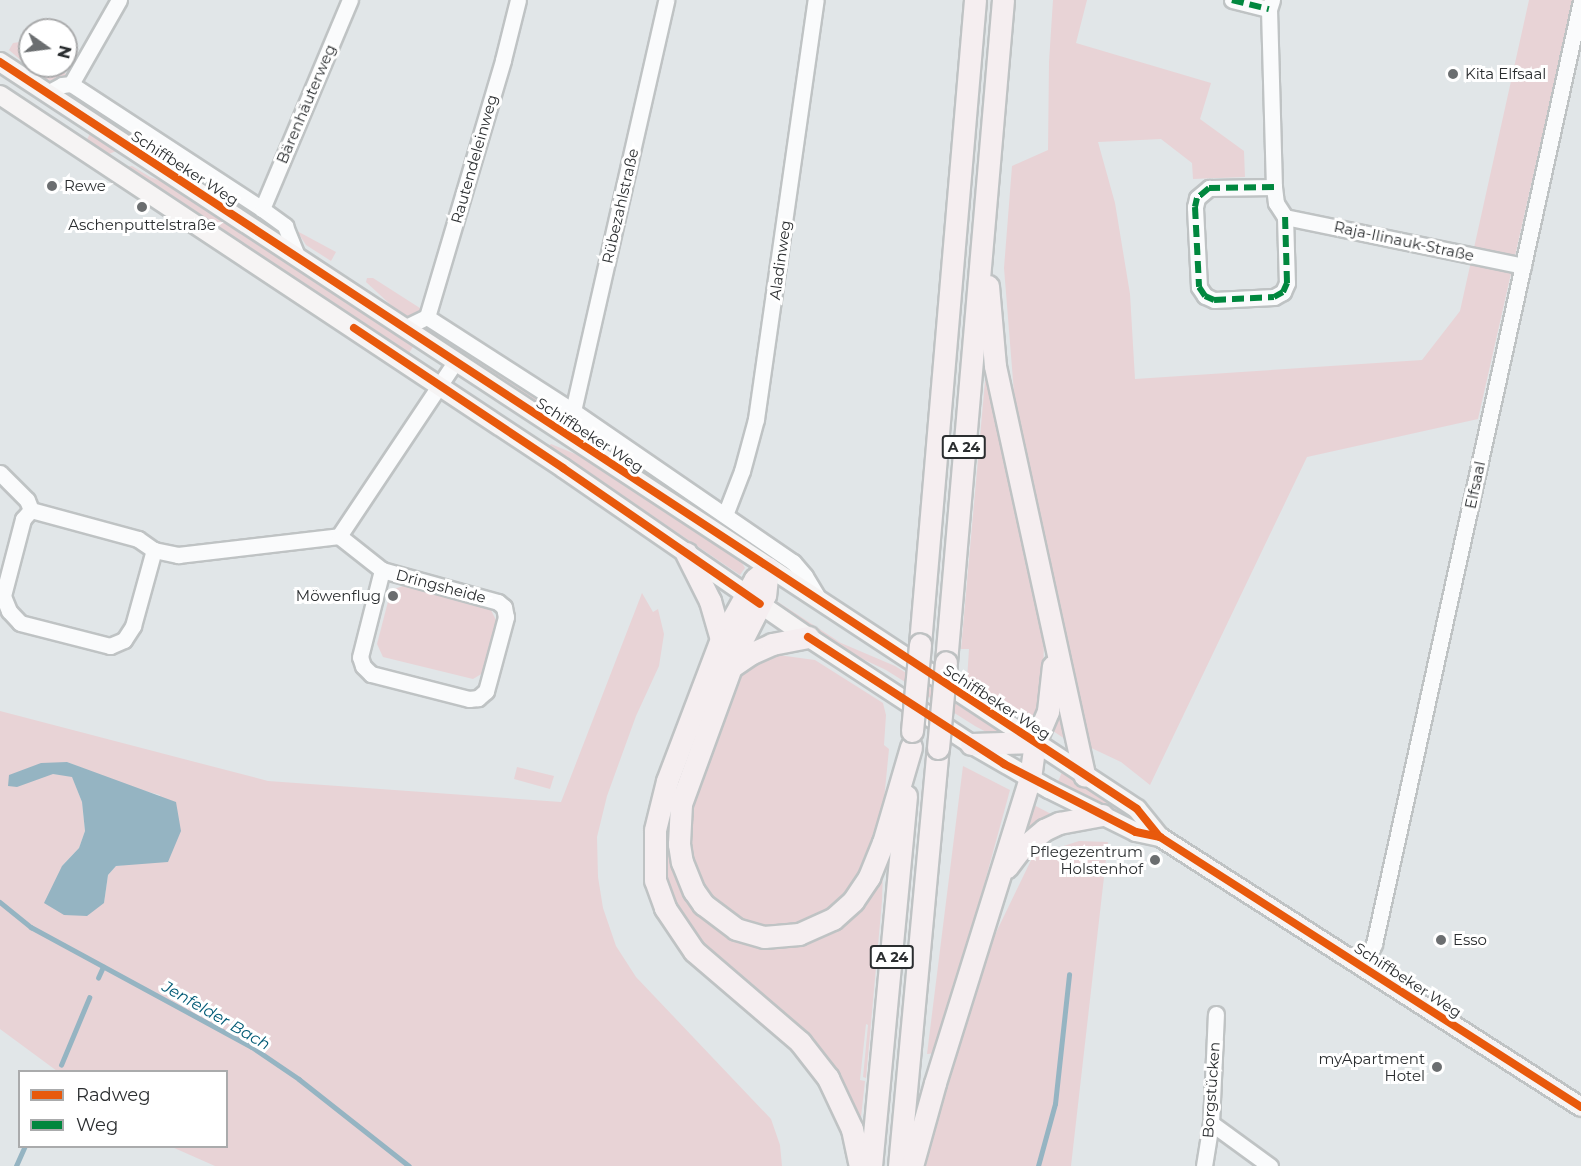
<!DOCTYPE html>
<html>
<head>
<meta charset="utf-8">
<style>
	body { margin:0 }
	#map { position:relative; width:1581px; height:1166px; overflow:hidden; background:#e1e6e8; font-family:Montserrat,sans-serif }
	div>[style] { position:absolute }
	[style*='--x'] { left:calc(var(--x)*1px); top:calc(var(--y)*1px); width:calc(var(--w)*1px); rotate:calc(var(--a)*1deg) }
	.green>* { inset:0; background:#e8d3d6 }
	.water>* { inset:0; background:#95b4c2 }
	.stream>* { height:4.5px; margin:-2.25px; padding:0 2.25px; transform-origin:2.25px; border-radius:2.25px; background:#95b4c2 }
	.roads { filter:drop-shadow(2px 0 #bfc3c4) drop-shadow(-2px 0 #bfc3c4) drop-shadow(0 2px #bfc3c4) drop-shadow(0 -2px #bfc3c4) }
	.minor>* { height:15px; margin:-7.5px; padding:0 7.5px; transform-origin:7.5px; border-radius:7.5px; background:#fafbfc }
	.major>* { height:18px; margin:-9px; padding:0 9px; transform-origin:9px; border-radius:9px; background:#f6f4f4 }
	.highway>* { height:21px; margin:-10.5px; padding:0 10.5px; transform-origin:10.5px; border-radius:10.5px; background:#f5eef0 }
	.bridges { filter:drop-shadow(2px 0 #bec1c2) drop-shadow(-2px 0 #bec1c2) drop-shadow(0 2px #bec1c2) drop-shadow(0 -2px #bec1c2) }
	.highway-bridge>* { height:21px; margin:-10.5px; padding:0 10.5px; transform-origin:10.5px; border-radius:10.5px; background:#f5eef0 }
	.quiet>* { height:6px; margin-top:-3px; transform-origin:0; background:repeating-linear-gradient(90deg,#00873e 0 12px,transparent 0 18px) }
	.cycleway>* { height:8px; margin:-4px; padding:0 4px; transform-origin:4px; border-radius:4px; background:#e8590c }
	.dots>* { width:16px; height:16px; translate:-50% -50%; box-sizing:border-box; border:3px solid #fff; border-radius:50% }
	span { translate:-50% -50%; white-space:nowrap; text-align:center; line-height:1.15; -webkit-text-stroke:6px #fff; paint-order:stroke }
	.shield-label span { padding:2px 4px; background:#fff; border:2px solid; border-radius:4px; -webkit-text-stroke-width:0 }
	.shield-label { font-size:14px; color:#2b2e30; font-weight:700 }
	.poi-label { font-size:15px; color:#2b2e30 }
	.left { translate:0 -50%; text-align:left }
	.right { translate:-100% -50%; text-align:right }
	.street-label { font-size:15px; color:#2b2e30 }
	.water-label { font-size:16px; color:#005a75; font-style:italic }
	.legend { position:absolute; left:18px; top:1070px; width:210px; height:78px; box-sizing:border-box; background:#fff; border:2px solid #aaabac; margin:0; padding:8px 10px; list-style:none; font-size:18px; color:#2b2e30 }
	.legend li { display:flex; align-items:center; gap:12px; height:30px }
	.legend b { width:30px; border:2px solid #aaabac }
	.north { position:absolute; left:18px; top:18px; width:60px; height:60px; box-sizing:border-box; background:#fff; border:2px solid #aaabac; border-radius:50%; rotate:104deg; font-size:16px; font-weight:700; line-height:24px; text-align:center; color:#2b2e30 }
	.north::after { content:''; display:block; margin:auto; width:21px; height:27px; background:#6b6e70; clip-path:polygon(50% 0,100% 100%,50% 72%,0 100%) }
</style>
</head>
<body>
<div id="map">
	<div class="green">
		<i style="clip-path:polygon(1053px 0,1087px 0,1076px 43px,1211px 83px,1200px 119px,1244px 151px,1245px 177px,1193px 179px,1192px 163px,1161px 139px,1098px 142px,1115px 203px,1130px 294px,1135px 379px,1422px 360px,1460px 311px,1529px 0,1573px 0,1478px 419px,1307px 457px,1150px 785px,1121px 762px,1085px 745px,1016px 418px,1004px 268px,1012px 166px,1048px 150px,1049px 62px)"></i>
		<i style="clip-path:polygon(20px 42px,30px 49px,30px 66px,54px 66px,66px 74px,65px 76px,53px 81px,44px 78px,31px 69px,9px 50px,13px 43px)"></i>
		<i style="clip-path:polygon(103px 112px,284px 232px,281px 238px,99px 116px)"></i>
		<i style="clip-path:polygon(91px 132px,119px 150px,106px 155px,86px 141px)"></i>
		<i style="clip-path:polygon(132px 166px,150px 177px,178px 187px,414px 345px,409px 353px,125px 167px)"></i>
		<i style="clip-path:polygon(297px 231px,336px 252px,331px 261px,306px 245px)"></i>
		<i style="clip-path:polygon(367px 278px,373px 278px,423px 310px,405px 318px,366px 282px)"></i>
		<i style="clip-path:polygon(439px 335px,795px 570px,793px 573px,438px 338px)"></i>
		<i style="clip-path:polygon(987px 359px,1044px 633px,1043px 697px,1033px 721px,967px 680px,969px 649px,961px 649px)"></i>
		<i style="clip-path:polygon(551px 444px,592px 461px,739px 558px,745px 568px,740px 575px,549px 446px)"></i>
		<i style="clip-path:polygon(403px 586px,491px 610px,496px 620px,483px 673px,473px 679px,383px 657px,377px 644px,391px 590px)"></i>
		<i style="clip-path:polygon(evenodd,642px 593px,653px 612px,658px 609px,664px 634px,659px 666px,636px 716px,607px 796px,597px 837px,598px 877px,603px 908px,616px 946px,636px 977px,771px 1119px,780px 1145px,782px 1166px,215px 1166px,172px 1147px,226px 1146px,226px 1072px,57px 1071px,0 1029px,0 711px,268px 781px,561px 802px,642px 593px,67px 762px,130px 787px,160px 795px,139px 863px,116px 866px,108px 875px,104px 903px,62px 866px,79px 848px,85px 831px,82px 802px,72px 776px,53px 774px,67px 762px)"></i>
		<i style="clip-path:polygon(775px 600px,841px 643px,895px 666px,1002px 733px,990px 734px,975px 726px,886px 670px,850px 653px,774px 603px)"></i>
		<i style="clip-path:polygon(744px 622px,684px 772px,694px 903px,793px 942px,883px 870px,882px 901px,866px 1078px,863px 1077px,868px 1025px,866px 1024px,860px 1080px,865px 1081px,860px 1126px,854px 1112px,707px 952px,668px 895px,661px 849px,672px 793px)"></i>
		<i style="clip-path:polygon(773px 650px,778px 655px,815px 660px,883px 703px,886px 715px,884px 745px,889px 749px,884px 800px,878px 829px,865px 865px,841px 900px,824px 914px,797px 926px,767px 928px,738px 920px,710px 897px,699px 880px,691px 859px,689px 838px,693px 799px,741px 670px)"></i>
		<i style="clip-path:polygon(1058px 701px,1071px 743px,1053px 731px)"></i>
		<i style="clip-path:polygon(963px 766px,1010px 790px,938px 1053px,927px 1054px)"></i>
		<i style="clip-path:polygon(517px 767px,554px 776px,550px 789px,514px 779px)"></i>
		<i style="clip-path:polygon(1062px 772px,1132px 818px,1130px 820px,1057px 784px)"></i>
		<i style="clip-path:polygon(1030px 803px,1053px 815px,1023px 834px)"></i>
		<i style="clip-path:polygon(1079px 841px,1108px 842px,1071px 1166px,926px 1166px,930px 1139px,991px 943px,1033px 856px)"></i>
	</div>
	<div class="water">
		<i style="clip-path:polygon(67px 762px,176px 802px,181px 831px,168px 862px,116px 866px,108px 875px,104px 903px,87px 916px,64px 915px,44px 903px,62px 866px,79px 848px,85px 831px,82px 802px,72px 777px,53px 774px,17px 787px,8px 786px,9px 775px,41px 763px)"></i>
	</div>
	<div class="stream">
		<i style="--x:0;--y:902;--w:40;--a:39"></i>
		<i style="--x:31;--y:927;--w:251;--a:28.5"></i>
		<i style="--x:252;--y:1047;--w:57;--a:34.2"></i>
		<i style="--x:299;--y:1079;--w:140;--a:38.3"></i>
		<i style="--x:98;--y:978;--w:12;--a:-66"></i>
		<i style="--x:61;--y:1065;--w:73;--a:-67.3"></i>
		<i style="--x:16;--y:1166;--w:22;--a:-66"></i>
		<i style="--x:1038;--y:1166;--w:64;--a:-74.7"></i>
		<i style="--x:1055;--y:1104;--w:130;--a:-83.8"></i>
	</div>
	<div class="roads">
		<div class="minor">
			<i style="--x:1232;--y:0;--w:38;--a:14"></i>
			<i style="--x:1272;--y:0;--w:9;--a:108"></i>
			<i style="--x:1269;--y:9;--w:178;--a:88.4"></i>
			<i style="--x:1274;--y:187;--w:16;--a:83"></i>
			<i style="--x:1276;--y:203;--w:17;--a:57"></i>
			<i style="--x:1285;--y:217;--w:66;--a:88.3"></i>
			<i style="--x:1287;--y:283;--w:10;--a:114"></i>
			<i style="--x:1283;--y:292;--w:10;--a:151"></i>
			<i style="--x:1274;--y:297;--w:60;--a:177.1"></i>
			<i style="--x:1214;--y:300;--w:10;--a:-156"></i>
			<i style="--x:1205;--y:296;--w:11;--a:-124"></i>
			<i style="--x:1199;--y:287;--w:80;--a:-92.9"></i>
			<i style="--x:1195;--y:207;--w:9;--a:-77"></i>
			<i style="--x:1197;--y:198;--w:16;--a:-40"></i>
			<i style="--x:1209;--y:188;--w:65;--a:-0.9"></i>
			<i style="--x:71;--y:84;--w:97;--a:-60.3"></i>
			<i style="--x:47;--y:93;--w:17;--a:-28"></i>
			<i style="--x:62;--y:85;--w:9;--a:-6"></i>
			<i style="--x:71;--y:84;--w:228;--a:33.2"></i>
			<i style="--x:262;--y:209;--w:29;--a:36"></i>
			<i style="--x:285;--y:226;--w:35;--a:68"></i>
			<i style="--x:262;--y:209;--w:227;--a:-67.2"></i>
			<i style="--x:1285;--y:217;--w:243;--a:11.6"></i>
			<i style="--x:427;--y:317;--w:268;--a:-73.5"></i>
			<i style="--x:503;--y:60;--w:62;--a:-76"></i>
			<i style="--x:404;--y:328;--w:25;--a:-26"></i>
			<i style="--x:427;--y:317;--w:174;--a:32.8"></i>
			<i style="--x:573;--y:411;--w:267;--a:34.5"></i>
			<i style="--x:793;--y:562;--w:18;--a:49"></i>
			<i style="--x:805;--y:576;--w:29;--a:59"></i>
			<i style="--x:573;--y:411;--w:421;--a:-77.2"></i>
			<i style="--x:0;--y:473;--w:38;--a:45"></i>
			<i style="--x:27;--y:500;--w:11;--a:68"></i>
			<i style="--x:31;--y:510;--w:111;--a:15.2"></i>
			<i style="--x:138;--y:539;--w:19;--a:35"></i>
			<i style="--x:154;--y:550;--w:25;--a:12"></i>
			<i style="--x:178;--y:555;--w:162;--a:-6.7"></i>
			<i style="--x:339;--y:536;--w:209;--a:-56.3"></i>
			<i style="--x:31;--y:510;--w:12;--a:132"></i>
			<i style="--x:23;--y:519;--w:80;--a:104.6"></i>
			<i style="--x:3;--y:596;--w:16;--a:68"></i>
			<i style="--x:9;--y:611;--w:16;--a:47"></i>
			<i style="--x:20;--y:623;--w:93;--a:14.3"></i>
			<i style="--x:110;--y:646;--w:15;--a:-23"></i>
			<i style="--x:124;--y:640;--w:17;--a:-57"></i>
			<i style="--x:133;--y:626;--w:79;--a:-74.6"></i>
			<i style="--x:725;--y:515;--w:47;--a:-68.9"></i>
			<i style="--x:742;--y:471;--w:54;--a:-74.9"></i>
			<i style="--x:756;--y:419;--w:423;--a:-81.9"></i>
			<i style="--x:339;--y:536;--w:55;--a:38.3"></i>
			<i style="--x:382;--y:570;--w:120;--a:15.4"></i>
			<i style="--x:498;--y:602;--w:8;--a:40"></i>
			<i style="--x:504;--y:607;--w:10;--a:79"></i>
			<i style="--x:506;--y:617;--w:77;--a:105.1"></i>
			<i style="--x:486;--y:691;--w:11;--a:139"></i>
			<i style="--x:478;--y:698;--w:9;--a:174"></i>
			<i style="--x:469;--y:699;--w:101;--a:-165.7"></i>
			<i style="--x:371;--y:674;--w:11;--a:-135"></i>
			<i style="--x:363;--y:666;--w:9;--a:-108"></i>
			<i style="--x:360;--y:657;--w:90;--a:-75.8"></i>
			<i style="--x:1362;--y:966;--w:25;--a:-61"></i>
			<i style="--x:1374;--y:944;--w:965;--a:-77.62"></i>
			<i style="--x:1211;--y:1123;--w:73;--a:36.1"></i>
			<i style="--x:1204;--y:1166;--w:44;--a:-80.8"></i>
			<i style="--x:1211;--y:1123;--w:109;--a:-87.4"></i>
		</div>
		<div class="major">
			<i style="--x:0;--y:62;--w:1360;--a:33.3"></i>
			<i style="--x:1137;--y:809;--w:36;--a:51"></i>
			<i style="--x:1160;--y:837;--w:500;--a:32.67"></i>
			<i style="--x:0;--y:95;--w:675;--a:33.53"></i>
			<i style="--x:563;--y:468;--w:298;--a:34.6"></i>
			<i style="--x:808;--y:637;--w:195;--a:33.3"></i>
			<i style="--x:971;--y:744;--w:90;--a:30"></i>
			<i style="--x:1049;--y:789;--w:97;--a:26.3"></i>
			<i style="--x:1136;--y:832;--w:25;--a:12"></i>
		</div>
		<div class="highway">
			<i style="--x:988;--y:286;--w:80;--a:85"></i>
			<i style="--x:995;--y:366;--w:419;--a:77.7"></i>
			<i style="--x:686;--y:553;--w:54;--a:63.4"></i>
			<i style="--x:710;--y:601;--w:40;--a:74"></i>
			<i style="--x:768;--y:568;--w:17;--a:140"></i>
			<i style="--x:755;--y:579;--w:69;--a:119.5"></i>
			<i style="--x:721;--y:639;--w:152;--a:110.8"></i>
			<i style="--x:667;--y:781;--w:50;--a:103.8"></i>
			<i style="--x:655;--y:830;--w:50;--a:90"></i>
			<i style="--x:655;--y:880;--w:30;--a:70"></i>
			<i style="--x:665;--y:908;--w:52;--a:56"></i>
			<i style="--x:694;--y:951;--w:140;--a:40.6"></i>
			<i style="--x:800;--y:1042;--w:46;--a:52.1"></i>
			<i style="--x:828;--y:1078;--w:56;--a:64.8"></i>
			<i style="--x:852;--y:1129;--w:38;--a:78"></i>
			<i style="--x:768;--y:568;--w:27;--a:96"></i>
			<i style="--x:765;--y:595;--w:59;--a:117"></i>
			<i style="--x:738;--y:648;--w:166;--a:110.1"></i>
			<i style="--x:681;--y:804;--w:40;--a:92.9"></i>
			<i style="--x:679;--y:844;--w:18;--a:81"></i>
			<i style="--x:682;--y:862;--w:31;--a:68"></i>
			<i style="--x:694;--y:891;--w:16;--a:55"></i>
			<i style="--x:703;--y:904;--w:41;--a:37.1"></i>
			<i style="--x:736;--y:929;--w:29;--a:16"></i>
			<i style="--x:764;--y:937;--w:35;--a:-5"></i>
			<i style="--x:799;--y:934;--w:37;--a:-24"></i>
			<i style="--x:833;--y:919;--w:27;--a:-42"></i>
			<i style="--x:853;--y:901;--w:29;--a:-56"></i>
			<i style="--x:869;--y:877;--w:37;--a:-68"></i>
			<i style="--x:883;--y:843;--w:100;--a:-73.7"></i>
			<i style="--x:920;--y:644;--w:646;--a:-85.12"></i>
			<i style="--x:946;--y:662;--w:664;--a:-85.08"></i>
			<i style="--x:731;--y:667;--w:23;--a:-34"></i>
			<i style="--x:750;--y:654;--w:24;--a:-24"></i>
			<i style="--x:772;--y:644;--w:37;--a:-11"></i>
			<i style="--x:971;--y:744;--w:64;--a:-1.8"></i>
			<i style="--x:1007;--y:867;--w:20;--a:-53"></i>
			<i style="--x:1019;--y:851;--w:33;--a:-40"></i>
			<i style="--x:1044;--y:830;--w:17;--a:-25"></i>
			<i style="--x:1059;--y:823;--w:44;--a:-10.5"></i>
			<i style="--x:871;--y:1166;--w:372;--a:-84.6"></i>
			<i style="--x:899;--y:1166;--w:420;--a:-84.7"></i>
			<i style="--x:912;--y:1166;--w:86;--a:-74.5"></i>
			<i style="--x:935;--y:1083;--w:319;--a:-72.7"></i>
			<i style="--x:1030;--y:778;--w:36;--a:-82"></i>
			<i style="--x:1035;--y:742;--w:34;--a:-67"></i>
			<i style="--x:1048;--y:711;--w:45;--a:-83.7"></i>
		</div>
	</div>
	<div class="bridges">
		<div class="highway-bridge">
			<i style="--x:912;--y:731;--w:87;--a:-84.7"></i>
			<i style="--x:938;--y:748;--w:86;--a:-84.7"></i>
		</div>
	</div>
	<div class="quiet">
		<i style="--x:1232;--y:0;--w:38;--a:14"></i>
		<i style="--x:1274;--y:187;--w:65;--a:179.1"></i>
		<i style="--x:1209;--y:188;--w:16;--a:140"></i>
		<i style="--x:1197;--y:198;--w:9;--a:103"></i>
		<i style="--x:1195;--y:207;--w:80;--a:87.1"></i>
		<i style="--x:1199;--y:287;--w:11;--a:56"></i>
		<i style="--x:1205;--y:296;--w:10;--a:24"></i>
		<i style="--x:1214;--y:300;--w:60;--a:-2.9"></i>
		<i style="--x:1274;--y:297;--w:10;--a:-29"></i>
		<i style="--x:1283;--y:292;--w:10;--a:-66"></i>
		<i style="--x:1287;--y:283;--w:66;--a:-91.7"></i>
	</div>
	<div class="cycleway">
		<i style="--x:0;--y:62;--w:1360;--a:33.3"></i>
		<i style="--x:1137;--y:809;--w:36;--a:51"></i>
		<i style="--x:1160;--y:837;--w:500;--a:32.67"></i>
		<i style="--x:354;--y:328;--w:252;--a:33.8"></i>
		<i style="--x:563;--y:468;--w:239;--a:34.6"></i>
		<i style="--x:808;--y:637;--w:234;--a:32.9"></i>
		<i style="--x:1004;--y:764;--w:148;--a:27.3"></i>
		<i style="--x:1136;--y:832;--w:25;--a:12"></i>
	</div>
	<div class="dots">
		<i style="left:1453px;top:74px;background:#6b6e70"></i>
		<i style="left:52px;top:186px;background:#6b6e70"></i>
		<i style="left:142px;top:207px;background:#6b6e70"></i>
		<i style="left:393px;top:596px;background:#6b6e70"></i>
		<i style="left:1155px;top:860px;background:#6b6e70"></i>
		<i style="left:1441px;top:940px;background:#6b6e70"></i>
		<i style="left:1437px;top:1067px;background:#6b6e70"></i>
	</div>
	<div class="shield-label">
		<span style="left:964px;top:447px">A 24</span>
		<span style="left:892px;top:957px">A 24</span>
	</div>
	<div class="poi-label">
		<span class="left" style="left:1465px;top:74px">Kita Elfsaal</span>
		<span class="left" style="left:64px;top:186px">Rewe</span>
		<span style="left:142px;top:225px">Aschenputtelstraße</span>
		<span class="right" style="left:381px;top:596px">Möwenflug</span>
		<span class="right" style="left:1143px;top:860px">Pflegezentrum<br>Holstenhof</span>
		<span class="left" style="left:1453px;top:940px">Esso</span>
		<span class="right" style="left:1425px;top:1067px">myApartment<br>Hotel</span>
	</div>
	<div class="street-label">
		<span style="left:306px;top:104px;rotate:-67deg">Bärenhäuterweg</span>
		<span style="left:474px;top:159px;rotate:-74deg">Rautendeleinweg</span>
		<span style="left:185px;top:168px;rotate:33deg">Schiffbeker Weg</span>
		<span style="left:620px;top:206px;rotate:-77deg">Rübezahlstraße</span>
		<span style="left:1404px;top:241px;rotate:12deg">Raja-Ilinauk-Straße</span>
		<span style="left:780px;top:260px;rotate:-82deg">Aladinweg</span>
		<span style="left:590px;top:435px;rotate:33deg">Schiffbeker Weg</span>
		<span style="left:1475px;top:485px;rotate:-78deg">Elfsaal</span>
		<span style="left:441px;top:586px;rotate:15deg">Dringsheide</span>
		<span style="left:997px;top:702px;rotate:33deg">Schiffbeker Weg</span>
		<span style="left:1408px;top:980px;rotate:33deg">Schiffbeker Weg</span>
		<span style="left:1211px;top:1090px;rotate:-86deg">Borgstücken</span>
	</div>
	<div class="water-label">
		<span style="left:216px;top:1016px;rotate:30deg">Jenfelder Bach</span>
	</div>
	<ul class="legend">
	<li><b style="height:8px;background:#e8590c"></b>Radweg</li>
	<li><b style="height:8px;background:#00873e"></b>Weg</li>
	</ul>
	<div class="north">N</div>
</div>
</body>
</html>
